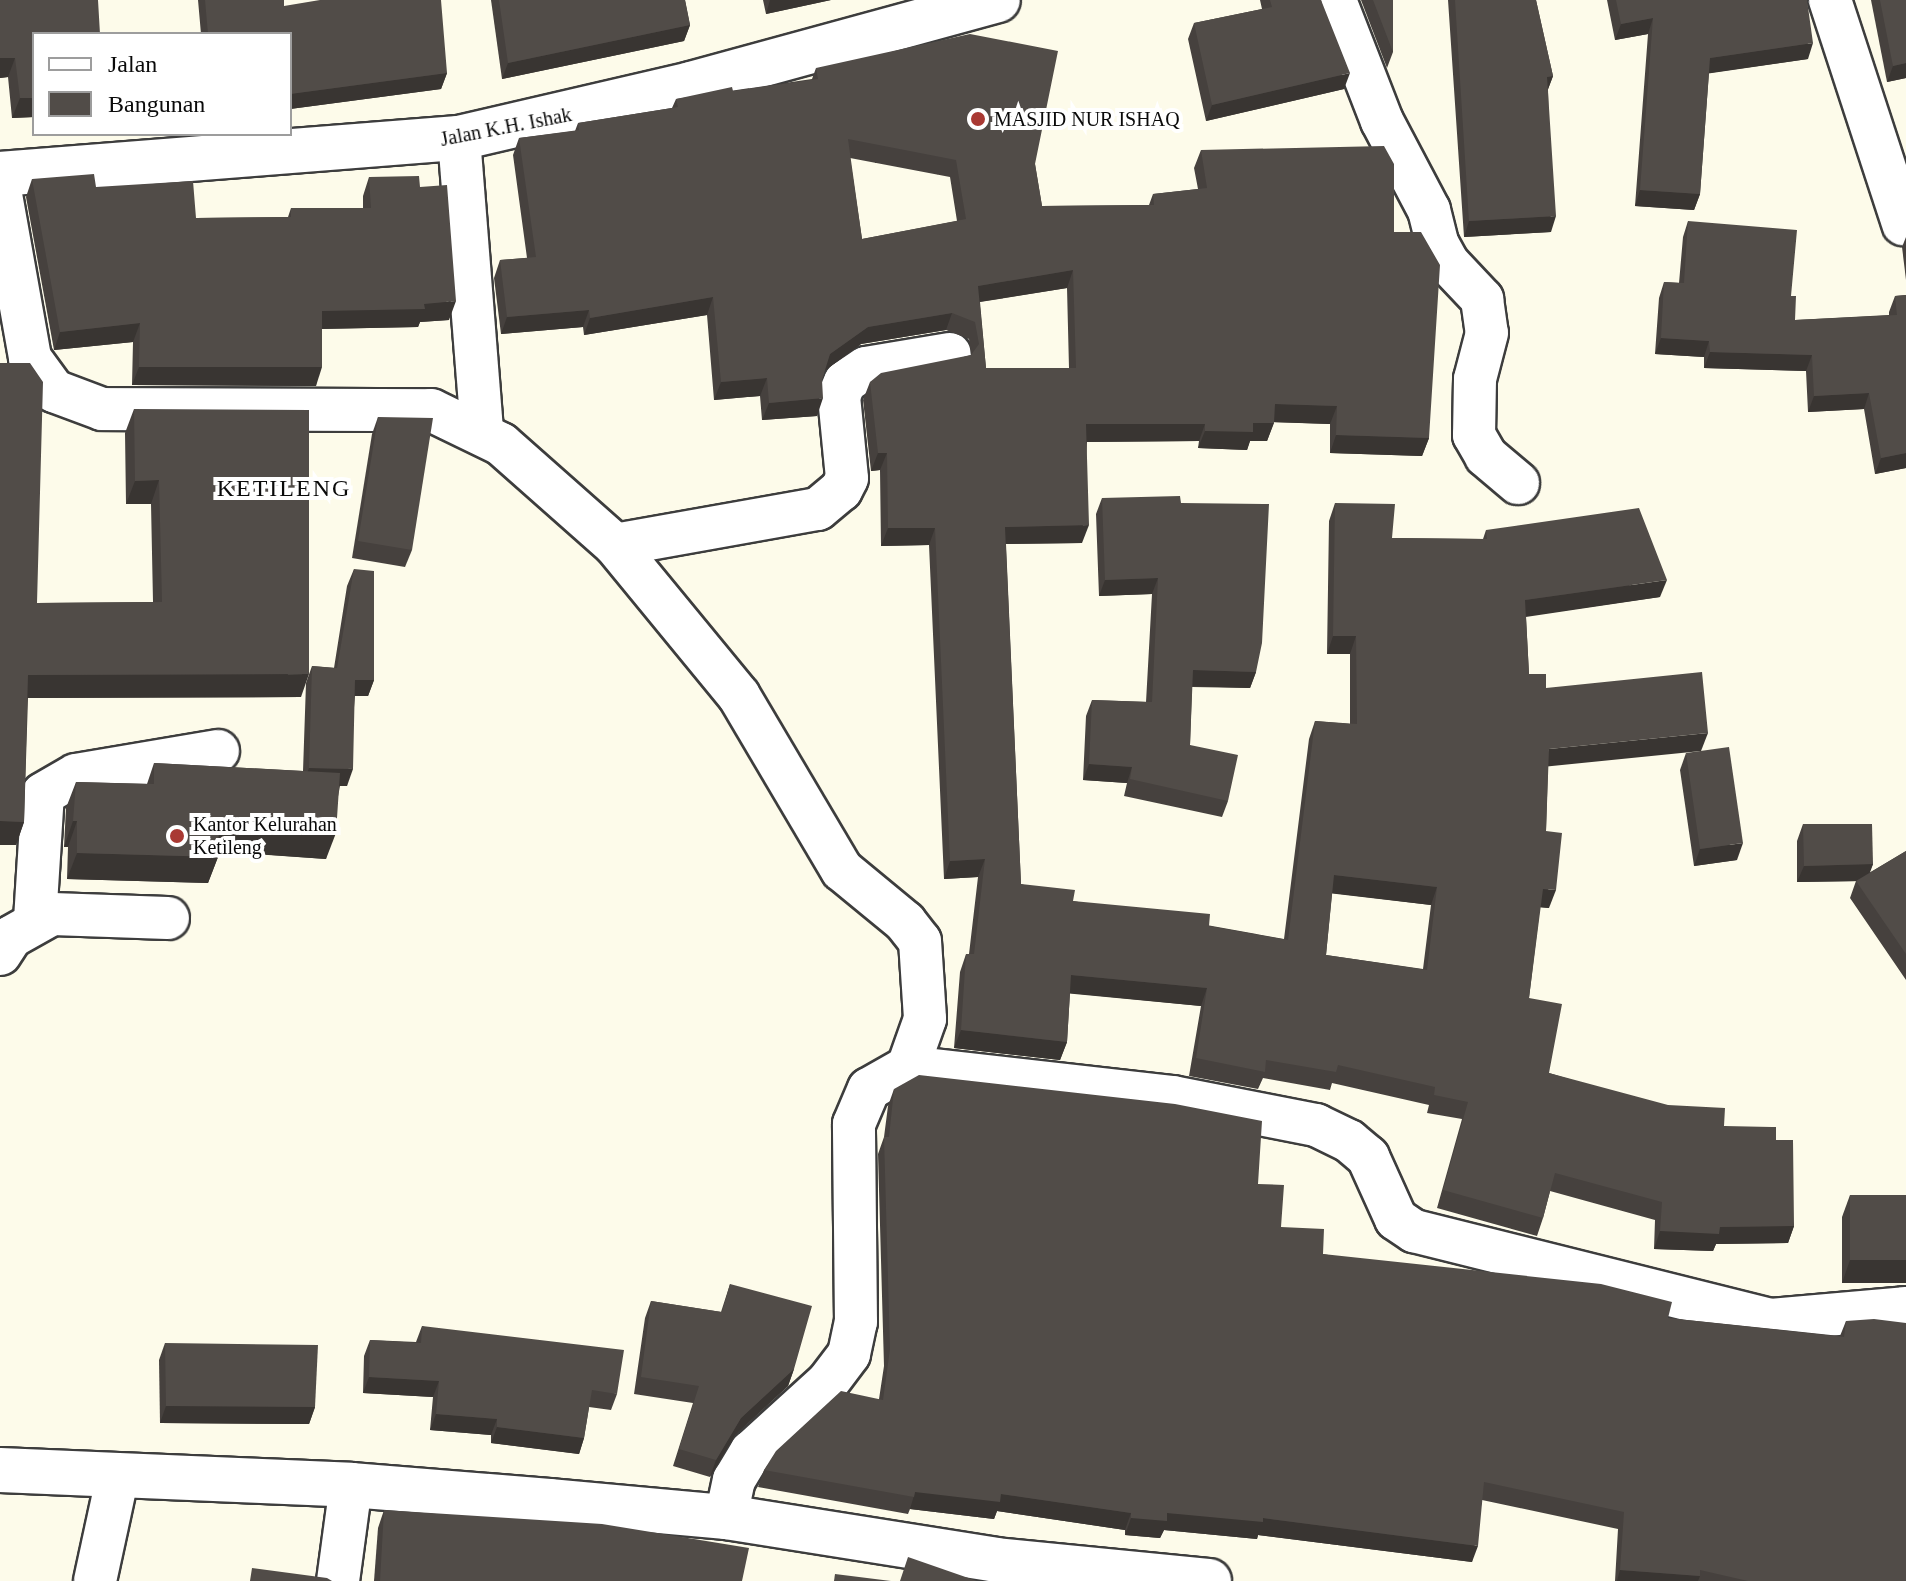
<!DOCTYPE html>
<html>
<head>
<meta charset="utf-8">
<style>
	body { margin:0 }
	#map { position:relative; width:1906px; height:1581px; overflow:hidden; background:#fdfbea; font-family:Georgia,serif }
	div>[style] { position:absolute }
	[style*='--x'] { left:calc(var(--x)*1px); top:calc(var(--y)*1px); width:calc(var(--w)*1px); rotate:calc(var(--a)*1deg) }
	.roads { filter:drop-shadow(2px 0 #3d3d3d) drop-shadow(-2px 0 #3d3d3d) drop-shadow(0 2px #3d3d3d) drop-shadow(0 -2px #3d3d3d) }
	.minor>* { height:42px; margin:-21px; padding:0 21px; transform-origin:21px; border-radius:21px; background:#fff }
	.tertiary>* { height:44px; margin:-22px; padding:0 22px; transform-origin:22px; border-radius:22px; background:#fff }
	.wall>* { inset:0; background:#46413e }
	.shaded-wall>* { inset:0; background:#393532 }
	.building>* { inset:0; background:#514c48 }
	.dots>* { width:22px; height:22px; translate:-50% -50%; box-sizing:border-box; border:4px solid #fff; border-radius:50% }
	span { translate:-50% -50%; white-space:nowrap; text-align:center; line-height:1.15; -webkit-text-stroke:8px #fff; paint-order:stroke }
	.poi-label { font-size:20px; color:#0a0a0a }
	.left { translate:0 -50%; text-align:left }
	.street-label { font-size:20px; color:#0a0a0a }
	.quarter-label { font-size:24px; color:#0a0a0a; letter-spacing:2px }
	.legend { position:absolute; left:32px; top:32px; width:260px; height:104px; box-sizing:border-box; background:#fff; border:2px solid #9d9d9d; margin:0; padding:10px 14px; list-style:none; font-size:24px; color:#0a0a0a }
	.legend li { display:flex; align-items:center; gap:16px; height:40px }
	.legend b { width:40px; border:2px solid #9d9d9d }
</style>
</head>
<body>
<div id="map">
	<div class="roads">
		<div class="minor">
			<i style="--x:1335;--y:0;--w:130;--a:68.8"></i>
			<i style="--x:1382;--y:121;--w:101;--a:62.2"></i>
			<i style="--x:1429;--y:210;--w:34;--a:76"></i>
			<i style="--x:1437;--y:243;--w:23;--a:61"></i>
			<i style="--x:1448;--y:263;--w:50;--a:46.6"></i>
			<i style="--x:1482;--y:299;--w:34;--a:82"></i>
			<i style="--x:1487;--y:333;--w:48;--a:104.6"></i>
			<i style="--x:1475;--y:379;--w:56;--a:91"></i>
			<i style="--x:1474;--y:435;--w:24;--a:60"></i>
			<i style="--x:1486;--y:456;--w:42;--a:40.2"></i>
			<i style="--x:1830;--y:0;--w:236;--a:71.9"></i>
			<i style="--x:459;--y:138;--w:296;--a:85.5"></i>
			<i style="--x:0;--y:189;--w:172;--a:79.9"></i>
			<i style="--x:30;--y:358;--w:41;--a:54"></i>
			<i style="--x:54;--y:391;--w:51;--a:20.6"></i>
			<i style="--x:102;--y:409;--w:329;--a:0.2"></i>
			<i style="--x:431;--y:410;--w:78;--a:25.9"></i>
			<i style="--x:501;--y:444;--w:152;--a:41.5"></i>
			<i style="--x:615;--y:545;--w:195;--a:50.6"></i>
			<i style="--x:739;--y:696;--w:202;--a:59.4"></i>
			<i style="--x:842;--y:870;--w:82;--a:39.5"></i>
			<i style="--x:905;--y:922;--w:24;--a:52"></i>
			<i style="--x:920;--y:941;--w:78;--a:86.3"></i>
			<i style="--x:925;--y:1019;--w:51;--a:109.5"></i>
			<i style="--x:615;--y:545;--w:206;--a:-10.1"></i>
			<i style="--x:818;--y:509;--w:30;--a:-40"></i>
			<i style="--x:841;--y:490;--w:13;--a:-63"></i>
			<i style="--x:847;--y:478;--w:82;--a:-95.6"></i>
			<i style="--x:839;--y:396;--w:15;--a:-67"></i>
			<i style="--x:845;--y:382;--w:25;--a:-34"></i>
			<i style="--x:866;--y:368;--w:85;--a:-9.5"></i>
			<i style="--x:35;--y:920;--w:126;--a:-86.4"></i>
			<i style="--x:43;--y:794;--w:38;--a:-30"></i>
			<i style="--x:76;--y:775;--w:144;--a:-9.6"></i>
			<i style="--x:0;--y:954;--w:20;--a:-57"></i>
			<i style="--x:11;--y:937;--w:47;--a:-29.3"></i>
			<i style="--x:52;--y:914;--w:116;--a:2"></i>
			<i style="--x:726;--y:1517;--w:38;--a:-78"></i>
			<i style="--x:734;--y:1480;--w:33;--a:-59"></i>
			<i style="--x:751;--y:1452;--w:104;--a:-42.3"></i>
			<i style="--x:828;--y:1382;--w:35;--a:-53"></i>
			<i style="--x:849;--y:1354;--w:33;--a:-78"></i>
			<i style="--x:856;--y:1322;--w:198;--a:-90.6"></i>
			<i style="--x:854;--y:1124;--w:38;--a:-67"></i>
			<i style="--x:869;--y:1089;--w:45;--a:-29.4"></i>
			<i style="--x:908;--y:1067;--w:267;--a:6.5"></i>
			<i style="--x:1173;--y:1097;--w:146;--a:11.1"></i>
			<i style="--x:1316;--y:1125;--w:37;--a:26"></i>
			<i style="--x:1349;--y:1141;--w:25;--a:40"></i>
			<i style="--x:1368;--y:1157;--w:68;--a:65.7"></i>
			<i style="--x:1396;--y:1219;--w:22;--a:34"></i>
			<i style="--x:1414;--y:1231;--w:368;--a:14"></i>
			<i style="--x:1771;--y:1320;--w:136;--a:-5.1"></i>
			<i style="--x:95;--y:1581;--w:104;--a:-77.8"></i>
			<i style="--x:338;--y:1581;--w:97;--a:-82.3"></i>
		</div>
		<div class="tertiary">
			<i style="--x:0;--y:174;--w:460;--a:-4.5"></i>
			<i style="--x:459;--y:138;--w:238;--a:-13.1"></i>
			<i style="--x:691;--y:84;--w:318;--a:-15.3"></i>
			<i style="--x:0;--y:1470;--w:351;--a:2.4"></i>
			<i style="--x:351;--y:1485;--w:199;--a:4.6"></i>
			<i style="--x:549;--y:1501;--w:178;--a:5.2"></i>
			<i style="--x:726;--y:1517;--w:273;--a:9"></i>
			<i style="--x:996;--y:1560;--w:214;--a:5.6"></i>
		</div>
	</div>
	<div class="wall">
		<i style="clip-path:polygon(0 0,34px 34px,34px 117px,12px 118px,8px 77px,0 78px)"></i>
		<i style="clip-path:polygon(198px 0,284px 0,284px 6px,447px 73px,441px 89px,290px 109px,290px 34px,201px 34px)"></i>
		<i style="clip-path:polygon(491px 0,685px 0,690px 25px,684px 41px,502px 79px)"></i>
		<i style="clip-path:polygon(763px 0,831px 0,766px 14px)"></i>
		<i style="clip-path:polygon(1260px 0,1321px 0,1344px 89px,1206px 121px,1188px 39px,1194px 23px,1262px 9px)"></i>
		<i style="clip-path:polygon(1361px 0,1393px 0,1393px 52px,1387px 68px)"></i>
		<i style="clip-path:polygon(1448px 0,1536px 0,1553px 76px,1548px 89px,1551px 232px,1464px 237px)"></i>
		<i style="clip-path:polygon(1607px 0,1807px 0,1808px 59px,1709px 73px,1700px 194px,1694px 210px,1635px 206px,1648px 34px,1615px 40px)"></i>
		<i style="clip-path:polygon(1871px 0,1906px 0,1906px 78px,1887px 82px)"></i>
		<i style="clip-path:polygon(evenodd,816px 68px,1035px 164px,1042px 206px,1149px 205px,1153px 194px,1198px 189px,1194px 168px,1201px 150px,1394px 232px,1429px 438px,1422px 456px,1330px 453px,1330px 424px,1274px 422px,1267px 441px,1250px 441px,1247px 450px,1198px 448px,1199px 441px,1087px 442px,1082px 543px,1006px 544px,1021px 884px,1073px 901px,1284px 939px,1309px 739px,1315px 721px,1350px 724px,1350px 654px,1327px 654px,1329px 521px,1335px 503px,1392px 538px,1483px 539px,1486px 530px,1660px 597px,1526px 616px,1529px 674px,1548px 766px,1546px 831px,1549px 908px,1540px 907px,1529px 998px,1549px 1073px,1724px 1126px,1776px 1140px,1794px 1226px,1788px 1243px,1716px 1244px,1713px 1251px,1654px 1249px,1655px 1220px,1550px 1191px,1543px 1218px,1537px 1236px,1437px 1208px,1462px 1119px,1427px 1113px,1429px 1105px,1332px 1083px,1330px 1090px,1263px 1078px,1258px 1089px,1189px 1076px,1201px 1006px,1070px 993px,1067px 1042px,1060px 1060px,954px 1048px,960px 972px,966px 954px,969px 954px,978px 877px,944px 879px,929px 545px,881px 546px,880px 470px,871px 471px,863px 400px,870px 382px,971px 355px,969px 339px,946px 330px,861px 344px,824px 371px,822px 380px,817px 416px,762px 420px,760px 396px,714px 400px,707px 315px,584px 335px,583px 327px,501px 334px,494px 278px,500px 260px,527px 258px,513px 155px,519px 138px,575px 131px,578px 123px,672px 108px,676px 99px,812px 79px,816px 68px,850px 158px,950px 177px,957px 221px,862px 239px,850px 158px,816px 68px,1067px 288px,1069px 368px,986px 368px,980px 302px,1067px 288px,816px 68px,1332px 893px,1431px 905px,1423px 969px,1326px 955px,1332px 893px)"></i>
		<i style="clip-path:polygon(369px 177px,420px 187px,449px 320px,420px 322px,418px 327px,322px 329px,316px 386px,132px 385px,133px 342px,54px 350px,26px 197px,32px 179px,96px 187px,196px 218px,288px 217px,291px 208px,363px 208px,363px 196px)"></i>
		<i style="clip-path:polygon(1688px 221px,1791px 296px,1795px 320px,1889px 315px,1889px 312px,1895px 296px,1906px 295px,1906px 468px,1875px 474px,1864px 409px,1808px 412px,1806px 371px,1704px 368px,1704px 357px,1655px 354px,1659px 298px,1664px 282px,1679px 283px,1683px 237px)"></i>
		<i style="clip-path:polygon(1906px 237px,1906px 280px,1902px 247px)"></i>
		<i style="clip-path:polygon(0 363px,37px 603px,153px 602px,151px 504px,126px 504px,125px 433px,134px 409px,301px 697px,28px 698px,24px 822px,16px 845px,0 845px)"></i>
		<i style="clip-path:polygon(378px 417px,412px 550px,405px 567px,352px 558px,372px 434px)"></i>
		<i style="clip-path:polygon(1102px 498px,1181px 503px,1256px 672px,1250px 688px,1192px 687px,1190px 745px,1228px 801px,1222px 817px,1124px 796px,1127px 783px,1083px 780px,1086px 716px,1092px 700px,1146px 702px,1152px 594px,1099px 596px,1096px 514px)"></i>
		<i style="clip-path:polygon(354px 569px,374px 680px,368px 696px,355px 696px,347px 786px,340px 786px,326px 859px,218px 851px,218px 857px,208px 883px,67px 879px,68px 847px,64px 847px,66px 808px,76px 782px,147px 784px,154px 763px,303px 771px,306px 683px,312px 666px,334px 668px,347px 586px)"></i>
		<i style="clip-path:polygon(1686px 753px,1737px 860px,1694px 866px,1680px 770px)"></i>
		<i style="clip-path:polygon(1803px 824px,1873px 864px,1869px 873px,1906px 851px,1906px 980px,1850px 898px,1856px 881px,1797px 882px,1797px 841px)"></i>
		<i style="clip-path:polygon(894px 1089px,1258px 1184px,1281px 1227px,1323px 1254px,1668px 1318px,1840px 1336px,1846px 1321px,1906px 1581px,1615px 1581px,1618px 1529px,1482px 1500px,1472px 1562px,1258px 1535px,1257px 1539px,1164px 1530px,1160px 1538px,1125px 1535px,1125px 1530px,997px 1511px,994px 1519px,910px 1509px,908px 1514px,758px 1487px,764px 1470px,879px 1399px,884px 1366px,878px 1154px,884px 1137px,888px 1106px)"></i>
		<i style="clip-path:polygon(1850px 1195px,1906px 1283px,1842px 1283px,1842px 1217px)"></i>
		<i style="clip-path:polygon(730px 1284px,794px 1369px,788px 1386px,735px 1435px,710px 1477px,673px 1466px,693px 1403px,634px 1394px,645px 1318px,651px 1301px,721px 1312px)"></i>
		<i style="clip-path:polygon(422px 1326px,617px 1394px,611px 1410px,589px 1407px,584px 1438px,579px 1454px,491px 1443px,491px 1435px,430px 1430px,433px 1397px,363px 1393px,364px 1356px,370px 1340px,416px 1342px)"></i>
		<i style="clip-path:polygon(165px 1343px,315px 1407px,309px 1424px,160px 1423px,159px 1360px)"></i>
		<i style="clip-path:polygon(384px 1510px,742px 1581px,374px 1581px,378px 1528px)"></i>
	</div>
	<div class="shaded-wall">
		<i style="clip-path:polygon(770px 0,831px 0,766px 14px)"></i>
		<i style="clip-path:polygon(1653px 18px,1648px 34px,1615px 40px,1621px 24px)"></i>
		<i style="clip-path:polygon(690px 25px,684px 41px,502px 79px,508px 63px)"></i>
		<i style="clip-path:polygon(1813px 43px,1808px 59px,1705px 74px,1710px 58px)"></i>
		<i style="clip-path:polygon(0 58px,15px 58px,8px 77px,0 78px)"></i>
		<i style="clip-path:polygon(1906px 63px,1906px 78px,1887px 82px,1893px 66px)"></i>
		<i style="clip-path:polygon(447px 73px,441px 89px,290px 109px,290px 94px)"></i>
		<i style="clip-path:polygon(1350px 73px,1344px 89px,1206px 121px,1212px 105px)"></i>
		<i style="clip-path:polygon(1553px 76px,1547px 92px,1547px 77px)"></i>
		<i style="clip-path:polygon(20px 98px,34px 98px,34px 117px,12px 118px)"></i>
		<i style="clip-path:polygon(1640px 190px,1700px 194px,1694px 210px,1635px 206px)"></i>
		<i style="clip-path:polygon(1556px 216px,1551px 232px,1464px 237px,1469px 221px)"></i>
		<i style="clip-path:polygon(1073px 270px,1067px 288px,972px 303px,978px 286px)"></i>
		<i style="clip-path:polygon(713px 297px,707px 315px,584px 335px,590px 318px)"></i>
		<i style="clip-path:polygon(456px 301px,449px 320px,420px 322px,418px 327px,316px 329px,322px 311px)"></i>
		<i style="clip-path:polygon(589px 310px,583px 327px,501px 334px,507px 317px)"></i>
		<i style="clip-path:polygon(952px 313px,946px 330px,861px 344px,823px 372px,830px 354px,868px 327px)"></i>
		<i style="clip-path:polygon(140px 323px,133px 342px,54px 350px,60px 332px)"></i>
		<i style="clip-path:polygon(1661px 338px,1709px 341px,1704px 357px,1655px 354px)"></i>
		<i style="clip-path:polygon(1710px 352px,1812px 355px,1806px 371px,1704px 368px)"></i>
		<i style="clip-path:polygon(139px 367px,322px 367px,316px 386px,132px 385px)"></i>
		<i style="clip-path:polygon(767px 378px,760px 396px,714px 400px,721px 382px)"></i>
		<i style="clip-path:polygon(1869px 393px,1864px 409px,1808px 412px,1814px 396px)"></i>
		<i style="clip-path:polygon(823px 398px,817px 416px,762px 420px,769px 403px)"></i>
		<i style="clip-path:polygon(1275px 404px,1337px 406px,1330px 424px,1268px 422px)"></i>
		<i style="clip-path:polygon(1253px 423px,1274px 423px,1267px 441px,1250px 441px,1247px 450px,1198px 448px,1205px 431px)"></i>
		<i style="clip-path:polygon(1086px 424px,1205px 424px,1199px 441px,1080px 442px)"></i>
		<i style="clip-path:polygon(1336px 435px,1429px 438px,1422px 456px,1330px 453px)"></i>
		<i style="clip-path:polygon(878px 453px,887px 453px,880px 470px,871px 471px)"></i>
		<i style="clip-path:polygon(1906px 453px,1906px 468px,1875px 474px,1881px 458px)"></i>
		<i style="clip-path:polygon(159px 480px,151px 504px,126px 504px,135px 481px)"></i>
		<i style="clip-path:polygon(1089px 525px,1082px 543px,999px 544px,1005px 527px)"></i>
		<i style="clip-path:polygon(888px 528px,935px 528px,929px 545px,881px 546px)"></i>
		<i style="clip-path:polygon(1158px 578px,1152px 594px,1099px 596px,1105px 580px)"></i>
		<i style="clip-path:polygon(1667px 580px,1660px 597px,1519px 618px,1525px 600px)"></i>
		<i style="clip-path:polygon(1333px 636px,1356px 636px,1350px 654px,1327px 654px)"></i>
		<i style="clip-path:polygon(1193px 670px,1256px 672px,1250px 688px,1187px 686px)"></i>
		<i style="clip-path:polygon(309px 674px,301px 697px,20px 698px,28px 675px)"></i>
		<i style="clip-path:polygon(355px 680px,374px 680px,368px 696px,349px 696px)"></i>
		<i style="clip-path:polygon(1708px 733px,1701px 751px,1542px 767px,1549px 749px)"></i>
		<i style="clip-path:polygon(1089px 764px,1132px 767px,1127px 783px,1083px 780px)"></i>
		<i style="clip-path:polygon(309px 768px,353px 769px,347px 786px,303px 785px)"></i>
		<i style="clip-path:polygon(0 821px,24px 822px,16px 845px,0 845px)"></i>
		<i style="clip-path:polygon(73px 821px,77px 821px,68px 847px,64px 847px)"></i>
		<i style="clip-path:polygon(219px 825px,336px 833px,326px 859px,209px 851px)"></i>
		<i style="clip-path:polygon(1743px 843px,1737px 860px,1694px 866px,1700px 849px)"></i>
		<i style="clip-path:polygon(77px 853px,218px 857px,208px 883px,67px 879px)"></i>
		<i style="clip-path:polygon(985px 859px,978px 877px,944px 879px,950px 861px)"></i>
		<i style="clip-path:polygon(1873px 864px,1867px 881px,1797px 882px,1804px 866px)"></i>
		<i style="clip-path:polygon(1334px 875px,1437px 887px,1431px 905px,1328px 893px)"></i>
		<i style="clip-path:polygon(1543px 889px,1556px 890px,1549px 908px,1536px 907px)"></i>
		<i style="clip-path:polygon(1071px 975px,1207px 988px,1201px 1006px,1064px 993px)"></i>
		<i style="clip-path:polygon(961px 1030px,1067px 1042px,1060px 1060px,954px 1048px)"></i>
		<i style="clip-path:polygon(1794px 1226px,1788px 1243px,1716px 1244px,1713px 1251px,1654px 1249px,1660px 1231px,1720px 1227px)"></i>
		<i style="clip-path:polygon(1850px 1260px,1906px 1260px,1906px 1283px,1842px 1283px)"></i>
		<i style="clip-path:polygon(794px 1369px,788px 1386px,735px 1435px,710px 1477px,716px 1460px,741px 1418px)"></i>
		<i style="clip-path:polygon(369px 1377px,439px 1381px,433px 1397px,363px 1393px)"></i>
		<i style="clip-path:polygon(166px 1406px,315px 1407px,309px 1424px,160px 1423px)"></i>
		<i style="clip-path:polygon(436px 1414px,497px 1419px,491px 1435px,430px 1430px)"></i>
		<i style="clip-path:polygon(497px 1427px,584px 1438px,579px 1454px,491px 1443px)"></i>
		<i style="clip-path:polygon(915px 1492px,1001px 1494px,1131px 1513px,1125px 1530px,997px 1511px,994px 1519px,910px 1509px)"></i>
		<i style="clip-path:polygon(1167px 1513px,1263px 1518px,1478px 1546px,1472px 1562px,1258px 1535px,1257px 1539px,1164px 1530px,1160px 1538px,1125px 1535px,1131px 1518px)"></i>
		<i style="clip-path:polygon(1620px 1570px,1700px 1576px,1698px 1581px,1617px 1581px)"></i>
	</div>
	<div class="building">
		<i style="clip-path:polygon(0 0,98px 0,100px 34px,34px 34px,34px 98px,20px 98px,15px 58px,0 58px)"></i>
		<i style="clip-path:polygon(205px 0,284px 0,284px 6px,320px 0,441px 0,447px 73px,290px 94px,290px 34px,208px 34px)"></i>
		<i style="clip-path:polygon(499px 0,685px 0,690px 25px,508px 63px)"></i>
		<i style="clip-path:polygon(1270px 0,1321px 0,1350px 73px,1212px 105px,1194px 23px,1272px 7px)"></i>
		<i style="clip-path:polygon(1373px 0,1393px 0,1393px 52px)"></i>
		<i style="clip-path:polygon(1455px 0,1536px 0,1553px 76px,1547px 77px,1556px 216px,1469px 221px)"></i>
		<i style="clip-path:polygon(1616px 0,1807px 0,1813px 43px,1710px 58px,1700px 194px,1640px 190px,1653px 18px,1621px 24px)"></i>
		<i style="clip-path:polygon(1880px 0,1906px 0,1906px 63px,1893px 66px)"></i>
		<i style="clip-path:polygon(evenodd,970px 34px,1058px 51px,1035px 164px,1042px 206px,1154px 205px,1153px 194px,1207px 188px,1201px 150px,1384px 146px,1394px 164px,1394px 232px,1421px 232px,1440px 265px,1429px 438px,1336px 435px,1337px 406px,1275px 404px,1274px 423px,1253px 423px,1253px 432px,1205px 431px,1205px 424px,1086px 424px,1089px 525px,1005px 527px,1021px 884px,1075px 890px,1073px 901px,1210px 914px,1209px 926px,1288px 940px,1315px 721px,1357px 724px,1356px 636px,1333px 636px,1335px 503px,1395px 504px,1392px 538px,1487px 539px,1486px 530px,1639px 508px,1667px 580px,1525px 600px,1529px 674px,1546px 674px,1546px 688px,1702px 672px,1708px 733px,1549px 749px,1546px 831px,1562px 833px,1556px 890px,1543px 889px,1529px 998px,1562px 1004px,1549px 1073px,1668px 1105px,1725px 1108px,1724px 1126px,1776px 1127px,1776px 1140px,1793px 1140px,1794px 1226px,1720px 1227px,1719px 1234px,1660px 1231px,1662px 1202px,1555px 1173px,1543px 1218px,1443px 1190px,1468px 1102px,1434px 1095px,1435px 1087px,1338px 1065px,1336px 1072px,1266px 1060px,1265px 1072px,1196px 1058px,1207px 988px,1071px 975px,1067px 1042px,961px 1030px,966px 954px,974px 954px,985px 859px,950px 861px,935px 528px,888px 528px,887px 453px,878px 453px,870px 382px,881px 373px,971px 355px,979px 344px,975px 322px,952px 313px,868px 327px,830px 354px,822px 380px,823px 398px,769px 403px,767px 378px,721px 382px,713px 297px,590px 318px,589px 310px,507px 317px,500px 260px,536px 257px,519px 138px,579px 130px,578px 123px,678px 107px,676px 99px,732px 87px,733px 91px,818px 79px,816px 68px,970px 34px,848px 139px,956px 160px,966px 219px,862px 239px,848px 139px,970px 34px,1073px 270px,1076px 368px,986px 368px,978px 286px,1073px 270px,970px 34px,1334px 875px,1437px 887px,1427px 970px,1326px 955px,1334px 875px)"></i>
		<i style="clip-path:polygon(94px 174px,96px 187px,193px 181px,196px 218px,291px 217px,291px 208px,371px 208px,369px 177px,419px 176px,420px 187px,447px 185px,456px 301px,424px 304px,425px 309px,322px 311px,322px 367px,139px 367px,140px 323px,60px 332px,32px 179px)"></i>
		<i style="clip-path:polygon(1688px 221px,1797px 230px,1791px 296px,1796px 296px,1795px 320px,1897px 315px,1895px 296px,1906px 295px,1906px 453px,1881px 458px,1869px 393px,1814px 396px,1812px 355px,1710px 352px,1709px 341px,1661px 338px,1664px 282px,1684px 283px)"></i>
		<i style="clip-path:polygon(0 363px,30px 363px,43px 382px,37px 603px,162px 602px,159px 480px,135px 481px,134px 409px,309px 410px,309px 674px,28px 675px,24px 822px,0 821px)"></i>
		<i style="clip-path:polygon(378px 417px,433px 418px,412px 550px,358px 541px)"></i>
		<i style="clip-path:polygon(1180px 496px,1181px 503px,1269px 504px,1262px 643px,1256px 672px,1193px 670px,1190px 745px,1238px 755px,1228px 801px,1130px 779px,1132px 767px,1089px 764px,1092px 700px,1152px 702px,1158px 578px,1105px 580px,1102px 498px)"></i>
		<i style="clip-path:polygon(354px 569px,374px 571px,374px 680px,355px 680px,353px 769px,309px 768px,312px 666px,337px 668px)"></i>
		<i style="clip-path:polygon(1729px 747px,1743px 843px,1700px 849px,1686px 753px)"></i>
		<i style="clip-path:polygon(154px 763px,340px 773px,336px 833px,219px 825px,218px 857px,77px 853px,77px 821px,73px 821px,76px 782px,154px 784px)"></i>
		<i style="clip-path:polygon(1803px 824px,1872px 824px,1873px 864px,1804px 866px)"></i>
		<i style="clip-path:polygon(1906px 851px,1906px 954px,1856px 881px)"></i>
		<i style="clip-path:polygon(919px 1075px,1175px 1104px,1262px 1121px,1258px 1184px,1284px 1185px,1281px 1227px,1324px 1229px,1323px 1254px,1601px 1284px,1672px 1302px,1668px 1318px,1844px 1337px,1846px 1321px,1874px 1319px,1906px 1323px,1906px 1581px,1748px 1581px,1700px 1570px,1700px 1576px,1620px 1570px,1624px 1512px,1484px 1482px,1478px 1546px,1263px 1518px,1263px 1522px,1167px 1513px,1167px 1521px,1131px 1518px,1131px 1513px,1001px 1494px,1000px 1502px,915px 1492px,914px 1497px,764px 1470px,776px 1451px,841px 1391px,883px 1400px,890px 1349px,884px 1137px,889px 1137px,894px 1089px)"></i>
		<i style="clip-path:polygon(1850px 1195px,1906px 1195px,1906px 1260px,1850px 1260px)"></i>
		<i style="clip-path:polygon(730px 1284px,812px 1306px,794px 1369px,741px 1418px,716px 1460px,679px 1449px,699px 1386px,641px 1377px,651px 1301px,722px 1312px)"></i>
		<i style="clip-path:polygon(422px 1326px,624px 1350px,617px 1394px,592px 1390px,584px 1438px,497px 1427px,497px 1419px,436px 1414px,439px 1381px,369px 1377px,370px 1340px,421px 1343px)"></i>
		<i style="clip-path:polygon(165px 1343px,318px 1345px,315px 1407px,166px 1406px)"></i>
		<i style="clip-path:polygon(384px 1510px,602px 1524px,749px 1548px,742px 1581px,380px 1581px)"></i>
		<i style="clip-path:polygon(908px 1557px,977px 1581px,900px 1581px)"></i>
		<i style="clip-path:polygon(252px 1568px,327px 1578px,332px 1581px,250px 1581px)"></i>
		<i style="clip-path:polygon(835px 1574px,891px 1581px,834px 1581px)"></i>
	</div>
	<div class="dots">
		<i style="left:978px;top:119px;background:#a93933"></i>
		<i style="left:177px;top:836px;background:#a93933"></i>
	</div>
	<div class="poi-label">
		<span class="left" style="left:994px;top:119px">MASJID NUR ISHAQ</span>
		<span class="left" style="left:193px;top:836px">Kantor Kelurahan<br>Ketileng</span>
	</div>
	<div class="street-label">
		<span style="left:506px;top:127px;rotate:-11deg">Jalan K.H. Ishak</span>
	</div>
	<div class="quarter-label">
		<span style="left:284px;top:489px">KETILENG</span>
	</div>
	<ul class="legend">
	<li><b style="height:10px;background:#fff"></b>Jalan</li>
	<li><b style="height:22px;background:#514c48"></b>Bangunan</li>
	</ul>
</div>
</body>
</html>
